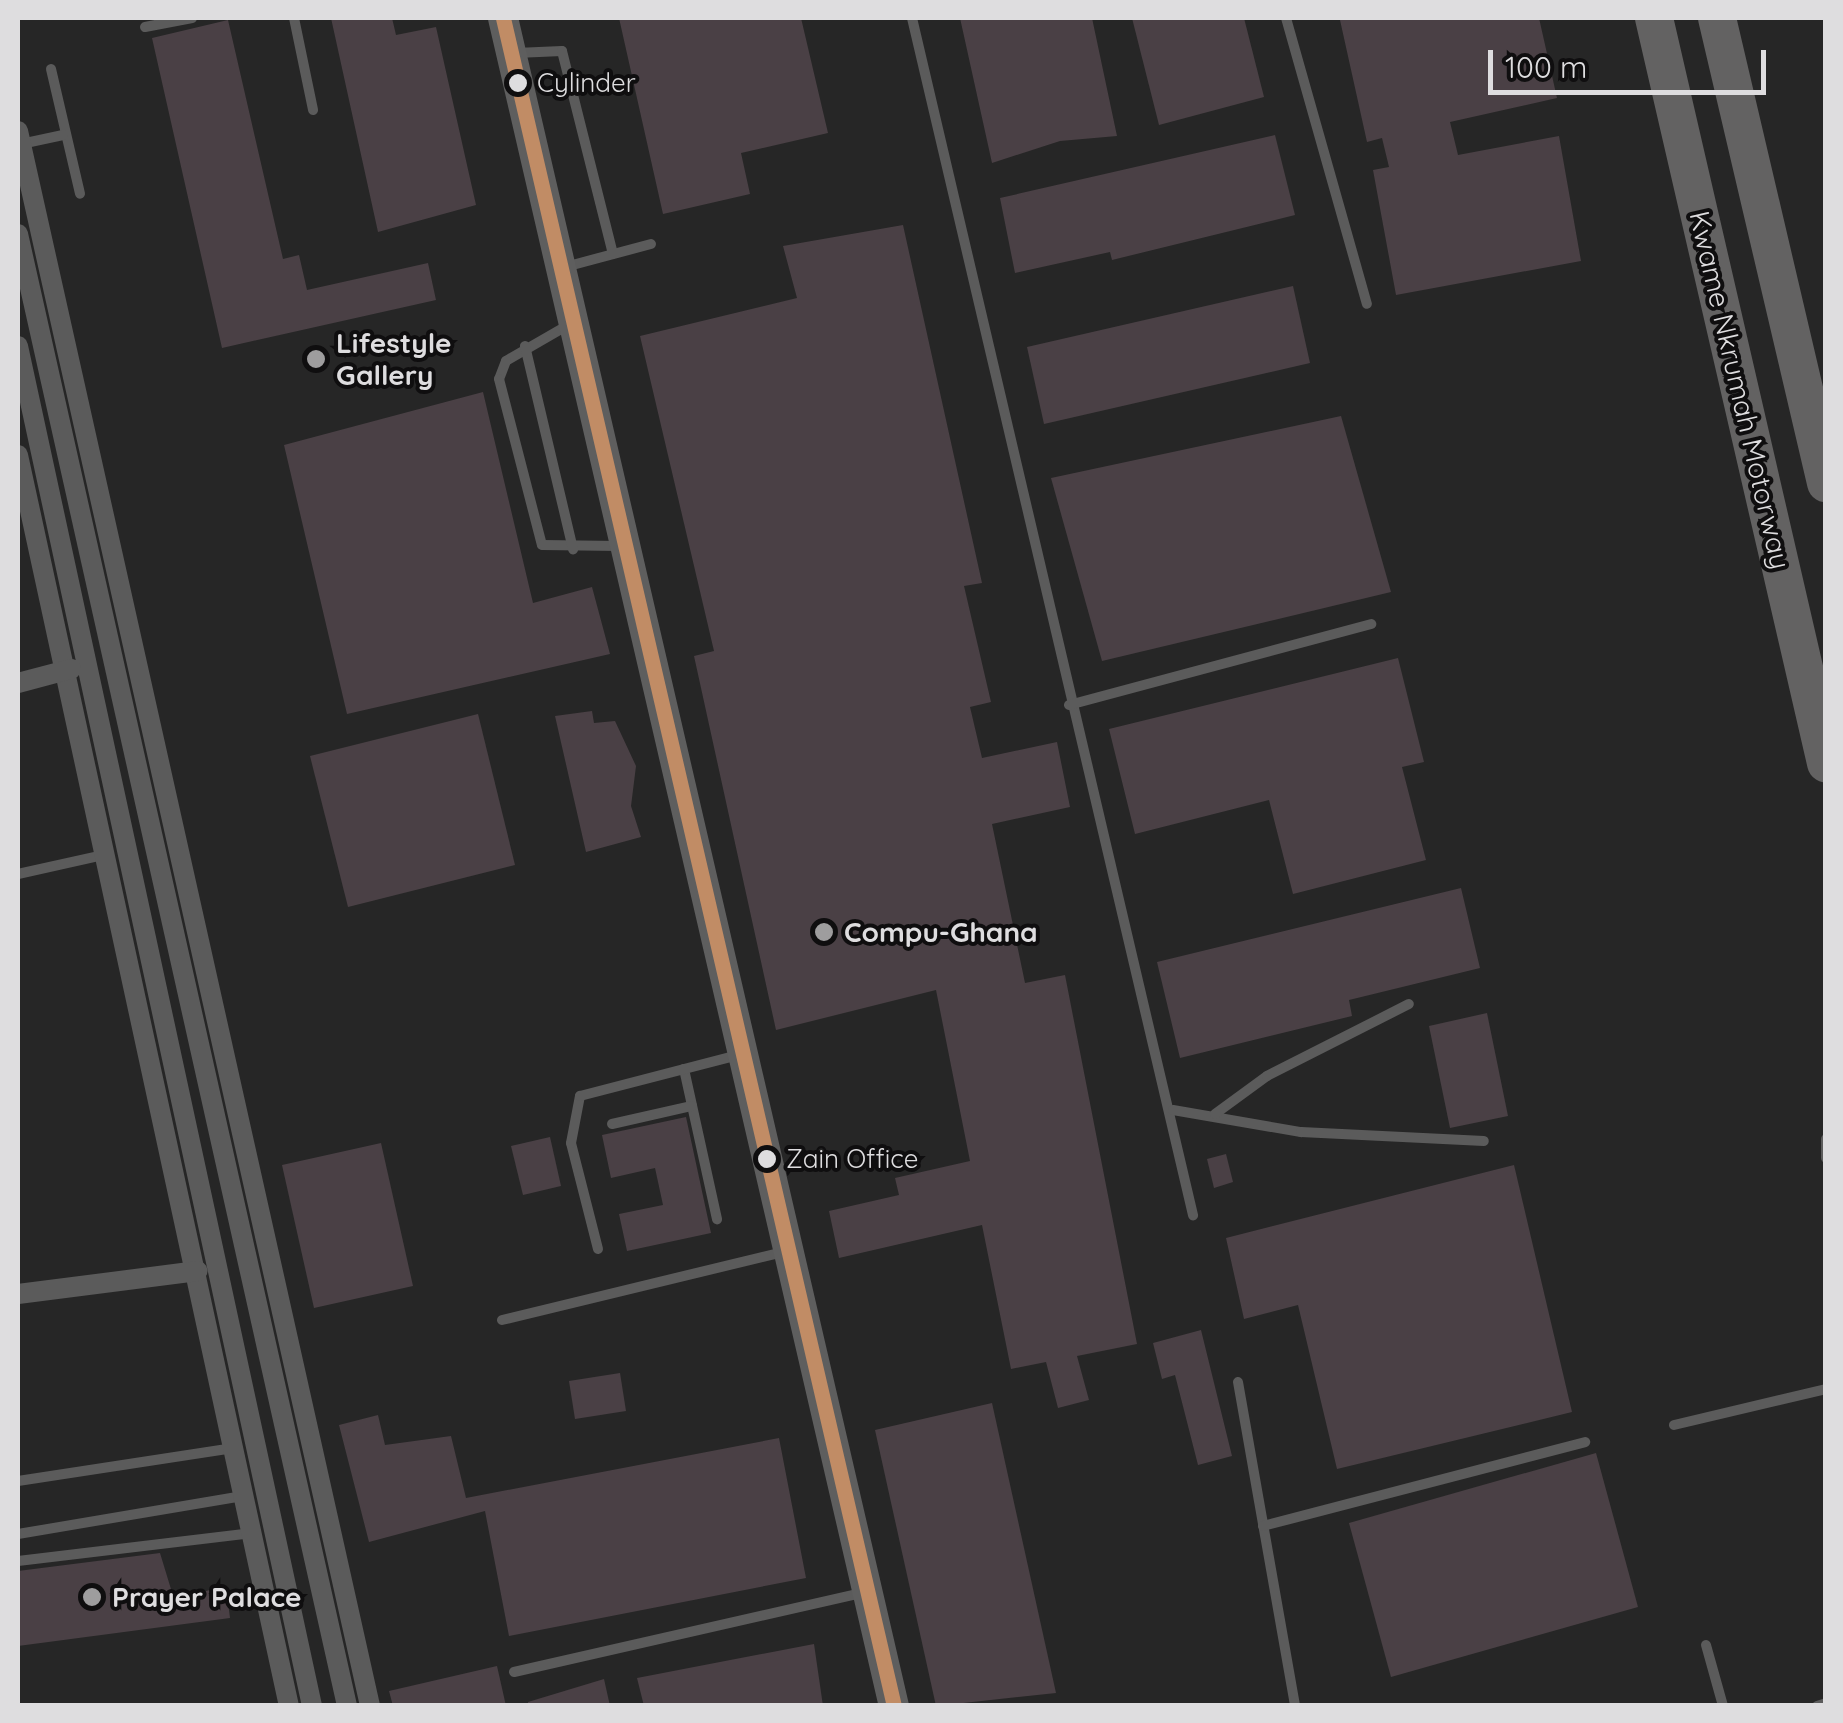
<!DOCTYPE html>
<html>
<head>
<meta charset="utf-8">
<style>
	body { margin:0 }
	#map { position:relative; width:1843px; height:1723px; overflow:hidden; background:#262626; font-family:Quicksand,sans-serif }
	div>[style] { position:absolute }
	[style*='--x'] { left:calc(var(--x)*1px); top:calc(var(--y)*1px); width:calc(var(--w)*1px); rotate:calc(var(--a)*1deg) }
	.building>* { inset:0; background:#4a4045 }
	.lane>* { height:10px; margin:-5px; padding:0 5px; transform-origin:5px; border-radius:5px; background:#5b5b5b }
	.street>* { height:20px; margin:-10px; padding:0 10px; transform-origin:10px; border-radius:10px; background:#5b5b5b }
	.secondary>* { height:30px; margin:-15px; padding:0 15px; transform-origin:15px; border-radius:15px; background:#5e5e5e }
	.highway>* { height:38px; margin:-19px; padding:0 19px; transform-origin:19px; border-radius:19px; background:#636262 }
	.bus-1>* { height:15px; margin:-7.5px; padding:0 7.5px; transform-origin:7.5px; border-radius:7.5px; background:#c18c65 }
	.dots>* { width:28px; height:28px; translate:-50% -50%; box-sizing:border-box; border:5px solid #0f0e0f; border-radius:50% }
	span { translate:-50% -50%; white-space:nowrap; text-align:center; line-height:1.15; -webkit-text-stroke:8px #0f0e0f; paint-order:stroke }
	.bus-label { font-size:26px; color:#dedddf }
	.left { translate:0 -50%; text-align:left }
	.poi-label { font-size:28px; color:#dedddf; font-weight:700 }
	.street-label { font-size:28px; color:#dedddf }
	.frame { position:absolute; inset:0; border:20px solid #dedddf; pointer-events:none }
	.scale { position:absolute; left:1488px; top:50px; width:278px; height:45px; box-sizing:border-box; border:5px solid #dedddf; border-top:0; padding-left:12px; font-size:30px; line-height:35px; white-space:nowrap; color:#dedddf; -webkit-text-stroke:8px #0f0e0f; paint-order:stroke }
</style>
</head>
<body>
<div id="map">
	<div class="building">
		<i style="clip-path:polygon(331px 18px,392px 18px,396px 35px,436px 27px,476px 205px,378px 232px)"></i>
		<i style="clip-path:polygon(619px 18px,801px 18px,828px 133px,741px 153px,750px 194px,663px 214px)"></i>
		<i style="clip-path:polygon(960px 18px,1092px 18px,1117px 136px,1060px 141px,992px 163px)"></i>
		<i style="clip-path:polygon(1132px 18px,1244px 18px,1264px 97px,1159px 125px)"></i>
		<i style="clip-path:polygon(1539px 18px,1557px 98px,1450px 122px,1458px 155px,1559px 136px,1581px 261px,1396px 295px,1373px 170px,1389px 167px,1382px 138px,1367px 142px,1340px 20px)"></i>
		<i style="clip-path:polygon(228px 20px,283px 259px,299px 255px,307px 290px,428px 263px,436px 300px,222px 348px,152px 38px)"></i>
		<i style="clip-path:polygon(1275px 135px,1295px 215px,1112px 260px,1110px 252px,1015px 273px,1000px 198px)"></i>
		<i style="clip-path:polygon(903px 225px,982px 583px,964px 586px,991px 702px,970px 707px,982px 758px,1057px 742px,1070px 807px,992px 824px,1025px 983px,1065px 975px,1137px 1344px,1077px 1356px,1089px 1400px,1058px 1408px,1046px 1362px,1011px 1369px,982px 1225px,839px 1258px,829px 1211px,899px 1195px,895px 1178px,970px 1161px,936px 990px,776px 1030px,694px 656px,714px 651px,640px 336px,797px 298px,783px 246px)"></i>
		<i style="clip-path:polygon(1293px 286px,1310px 363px,1044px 424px,1027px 347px)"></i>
		<i style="clip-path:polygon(483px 392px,533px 603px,592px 587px,610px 654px,347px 714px,284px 445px)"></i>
		<i style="clip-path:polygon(1341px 416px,1391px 592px,1102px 661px,1051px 478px)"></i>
		<i style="clip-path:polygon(1398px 658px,1424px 762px,1402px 767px,1426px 860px,1293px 894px,1269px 800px,1135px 834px,1109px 729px)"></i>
		<i style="clip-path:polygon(592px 711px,594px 723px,615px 721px,636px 766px,631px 806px,641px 837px,586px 852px,555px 716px)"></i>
		<i style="clip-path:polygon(478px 714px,515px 865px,348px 907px,310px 756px)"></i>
		<i style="clip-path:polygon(1461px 888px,1480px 968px,1349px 1000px,1352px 1016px,1180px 1058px,1157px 962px)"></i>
		<i style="clip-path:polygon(1487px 1013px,1508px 1116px,1450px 1128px,1429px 1026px)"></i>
		<i style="clip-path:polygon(686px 1117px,711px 1233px,627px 1251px,619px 1214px,663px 1205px,655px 1168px,611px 1178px,602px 1135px)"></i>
		<i style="clip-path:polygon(550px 1137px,561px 1186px,523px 1195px,511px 1146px)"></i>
		<i style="clip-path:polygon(381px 1143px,413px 1286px,314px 1308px,282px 1165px)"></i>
		<i style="clip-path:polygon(1226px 1154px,1233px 1182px,1214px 1188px,1207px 1159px)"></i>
		<i style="clip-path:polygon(1514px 1165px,1572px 1412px,1337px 1469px,1298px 1305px,1244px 1319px,1226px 1238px)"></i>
		<i style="clip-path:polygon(1201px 1330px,1232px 1456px,1198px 1465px,1175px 1375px,1162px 1379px,1153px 1343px)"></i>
		<i style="clip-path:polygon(620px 1373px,626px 1411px,575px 1419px,569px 1381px)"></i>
		<i style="clip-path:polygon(992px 1403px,1056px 1693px,936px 1706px,875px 1430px)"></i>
		<i style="clip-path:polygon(378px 1415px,385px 1445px,451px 1436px,466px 1498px,779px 1438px,806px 1578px,509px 1636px,485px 1511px,369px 1542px,339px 1425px)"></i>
		<i style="clip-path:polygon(1596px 1453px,1638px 1607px,1391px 1677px,1349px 1523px)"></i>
		<i style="clip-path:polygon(160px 1553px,174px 1599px,226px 1586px,230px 1618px,18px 1646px,18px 1571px)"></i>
		<i style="clip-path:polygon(814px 1644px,823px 1706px,644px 1706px,637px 1678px)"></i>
		<i style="clip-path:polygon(497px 1666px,506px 1706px,393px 1706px,389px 1691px)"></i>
		<i style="clip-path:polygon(604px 1679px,610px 1706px,528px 1706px,528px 1702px)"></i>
	</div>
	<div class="lane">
		<i style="--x:294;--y:18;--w:94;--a:78.3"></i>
		<i style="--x:912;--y:18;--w:1230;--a:76.79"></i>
		<i style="--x:1286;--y:18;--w:297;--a:74.2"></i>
		<i style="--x:145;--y:27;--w:48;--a:-10.8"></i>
		<i style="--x:516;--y:53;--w:46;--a:-2.5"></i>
		<i style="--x:562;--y:51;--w:209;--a:75.9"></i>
		<i style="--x:51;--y:69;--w:128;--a:76.9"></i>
		<i style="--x:21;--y:144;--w:43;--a:-12.1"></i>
		<i style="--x:565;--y:267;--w:89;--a:-15"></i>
		<i style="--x:570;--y:324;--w:74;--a:150"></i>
		<i style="--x:506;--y:361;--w:19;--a:111"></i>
		<i style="--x:499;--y:379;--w:171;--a:75.5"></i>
		<i style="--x:542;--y:545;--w:77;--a:0.7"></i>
		<i style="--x:525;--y:346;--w:209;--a:76.7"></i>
		<i style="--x:1069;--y:705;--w:313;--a:-15"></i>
		<i style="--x:18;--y:874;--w:88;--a:-12.5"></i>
		<i style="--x:684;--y:1069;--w:154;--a:77.6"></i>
		<i style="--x:1173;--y:1110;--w:130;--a:9.8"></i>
		<i style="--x:1301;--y:1132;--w:183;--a:2.8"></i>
		<i style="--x:1215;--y:1114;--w:64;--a:-36.2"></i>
		<i style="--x:1267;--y:1076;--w:159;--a:-26.9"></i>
		<i style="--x:612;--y:1124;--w:82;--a:-12.7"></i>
		<i style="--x:1826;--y:1139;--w:19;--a:90"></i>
		<i style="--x:598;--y:1249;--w:109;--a:-104.3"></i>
		<i style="--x:571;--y:1143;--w:48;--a:-79.2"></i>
		<i style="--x:580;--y:1096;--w:163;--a:-14.5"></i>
		<i style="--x:502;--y:1320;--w:290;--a:-13.6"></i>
		<i style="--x:1238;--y:1382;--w:329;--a:80"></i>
		<i style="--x:1674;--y:1425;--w:156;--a:-13.3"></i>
		<i style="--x:18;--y:1481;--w:218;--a:-8.7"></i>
		<i style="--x:1263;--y:1526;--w:333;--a:-14.6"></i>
		<i style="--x:18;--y:1534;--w:228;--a:-9.6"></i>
		<i style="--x:18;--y:1561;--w:236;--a:-6.8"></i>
		<i style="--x:1706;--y:1645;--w:63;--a:74.4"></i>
		<i style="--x:514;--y:1672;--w:357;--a:-12.8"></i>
		<i style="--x:1817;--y:1706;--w:9;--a:-18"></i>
	</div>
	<div class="street">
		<i style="--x:18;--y:131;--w:1614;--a:77.4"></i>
		<i style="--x:18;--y:234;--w:1508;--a:77.4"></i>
		<i style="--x:18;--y:346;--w:1391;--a:77.8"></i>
		<i style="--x:18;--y:455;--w:1280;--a:77.78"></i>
		<i style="--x:18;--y:683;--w:55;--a:-14.8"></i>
		<i style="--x:18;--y:1294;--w:181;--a:-7.3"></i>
	</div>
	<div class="secondary">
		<i style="--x:503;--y:18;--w:1733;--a:76.96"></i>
	</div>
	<div class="highway">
		<i style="--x:1654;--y:18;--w:765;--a:77"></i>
		<i style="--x:1717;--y:18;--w:478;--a:76.8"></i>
	</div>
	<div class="bus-1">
		<i style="--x:503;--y:18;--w:1733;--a:76.96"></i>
	</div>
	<div class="dots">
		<i style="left:518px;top:83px;background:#dedddf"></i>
		<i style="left:316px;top:359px;background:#9e9d9e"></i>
		<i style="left:824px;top:932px;background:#9e9d9e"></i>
		<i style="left:767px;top:1159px;background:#dedddf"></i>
		<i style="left:92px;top:1597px;background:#9e9d9e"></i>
	</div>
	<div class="bus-label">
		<span class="left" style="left:537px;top:83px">Cylinder</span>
		<span class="left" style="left:786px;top:1159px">Zain Office</span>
	</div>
	<div class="poi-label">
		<span class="left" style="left:336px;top:359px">Lifestyle<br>Gallery</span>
		<span class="left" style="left:844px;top:932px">Compu-Ghana</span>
		<span class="left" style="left:112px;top:1597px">Prayer Palace</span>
	</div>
	<div class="street-label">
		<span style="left:1740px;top:390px;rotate:77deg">Kwame Nkrumah Motorway</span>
	</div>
	<div class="frame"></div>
	<div class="scale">100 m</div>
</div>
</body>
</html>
